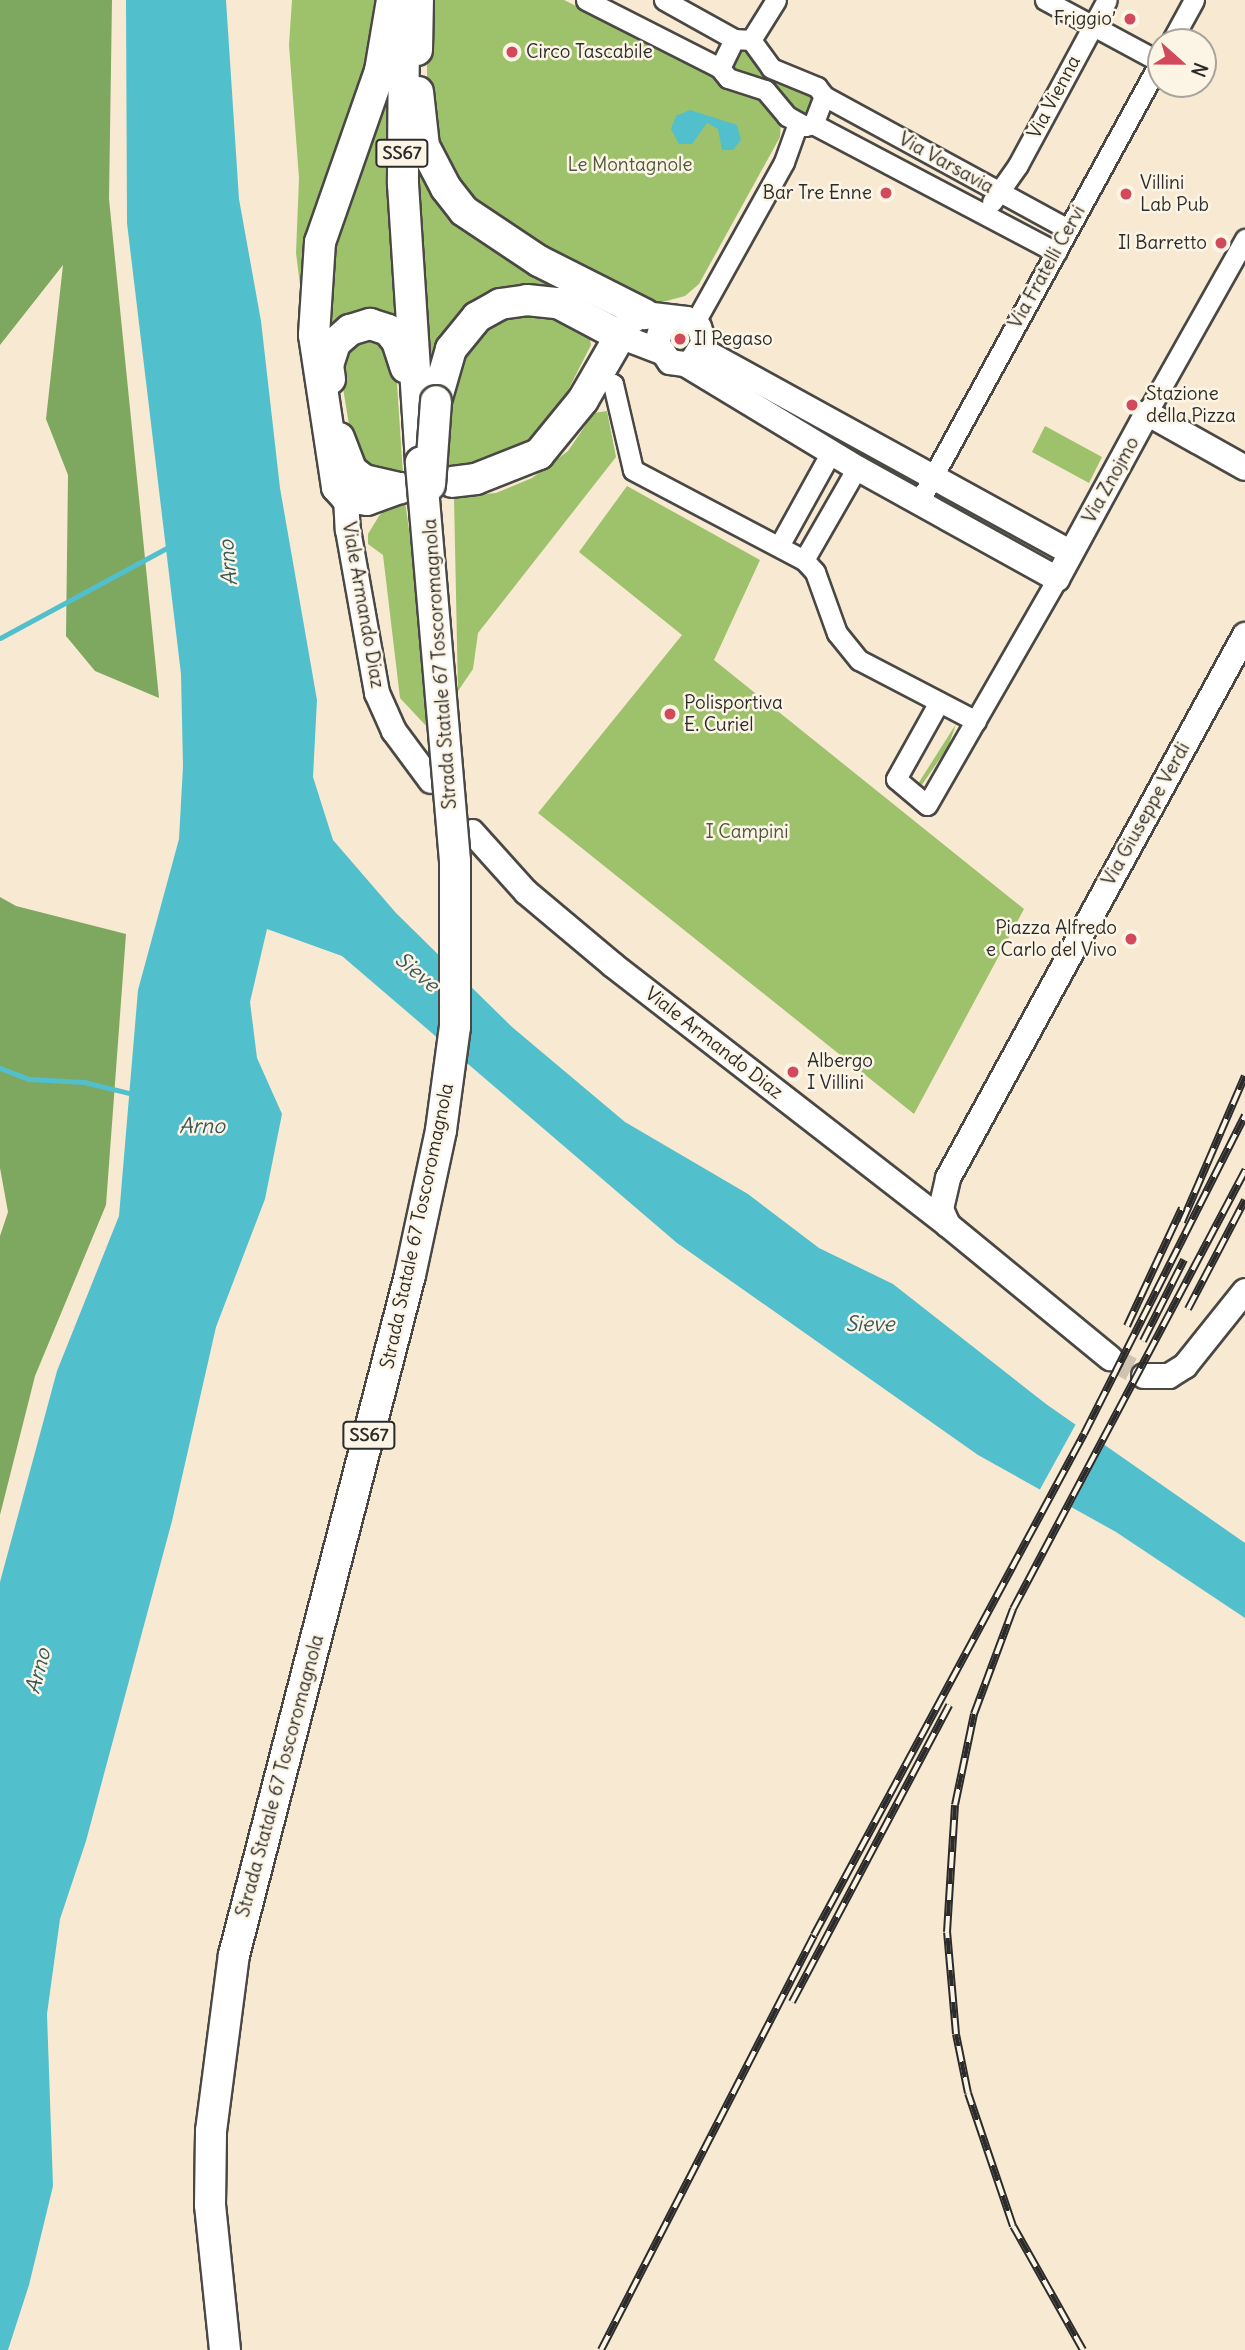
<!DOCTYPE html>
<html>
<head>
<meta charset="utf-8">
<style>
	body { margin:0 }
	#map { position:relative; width:1245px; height:2350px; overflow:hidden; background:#f8e9d2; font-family:Delius,sans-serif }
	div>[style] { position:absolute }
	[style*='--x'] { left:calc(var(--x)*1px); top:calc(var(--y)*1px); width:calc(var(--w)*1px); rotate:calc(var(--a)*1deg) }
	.green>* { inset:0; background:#9ec16b }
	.forest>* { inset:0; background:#7ea75f }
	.water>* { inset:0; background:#52bfcc }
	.pier>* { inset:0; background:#f8e9d2 }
	.stream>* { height:5px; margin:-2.5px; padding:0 2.5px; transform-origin:2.5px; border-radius:2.5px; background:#52bfcc }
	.tertiary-tunnel>* { height:24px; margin-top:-12px; transform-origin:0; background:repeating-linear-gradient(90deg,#cfc3b1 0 24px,transparent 0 36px) }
	.roads { filter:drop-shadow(2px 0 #4a4844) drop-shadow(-2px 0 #4a4844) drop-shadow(0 2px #4a4844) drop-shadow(0 -2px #4a4844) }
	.minor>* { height:19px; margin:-9.5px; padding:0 9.5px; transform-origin:9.5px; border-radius:9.5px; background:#fff }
	.tertiary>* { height:24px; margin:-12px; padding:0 12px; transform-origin:12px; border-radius:12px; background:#fff }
	.primary>* { height:30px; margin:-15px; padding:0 15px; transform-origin:15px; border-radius:15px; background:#fff }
	.rail>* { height:8px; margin-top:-4px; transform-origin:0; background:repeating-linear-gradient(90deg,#fcf5e5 0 16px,#2b2b2b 0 32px); box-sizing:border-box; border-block:2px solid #2b2b2b }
	.bridges { filter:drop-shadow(2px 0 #4a4844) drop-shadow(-2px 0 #4a4844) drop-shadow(0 2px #4a4844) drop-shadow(0 -2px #4a4844) }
	.primary-bridge>* { height:30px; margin:-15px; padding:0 15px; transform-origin:15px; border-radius:15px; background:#fff }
	.dots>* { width:19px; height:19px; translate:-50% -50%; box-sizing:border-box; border:4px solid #fcf5e5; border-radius:50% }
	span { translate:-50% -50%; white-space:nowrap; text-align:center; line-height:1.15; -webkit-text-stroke:5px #fcf5e5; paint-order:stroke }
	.shield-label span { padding:2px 5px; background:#fcf5e5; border:2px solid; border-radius:5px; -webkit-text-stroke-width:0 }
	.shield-label { font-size:18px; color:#2b2b2b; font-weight:700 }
	.poi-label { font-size:19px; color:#2b2b2b }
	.right { translate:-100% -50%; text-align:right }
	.left { translate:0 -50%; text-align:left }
	.street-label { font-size:19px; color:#2b2b2b }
	.park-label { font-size:19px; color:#4e583e }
	.water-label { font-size:21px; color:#37575b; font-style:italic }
	.north { position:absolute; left:1147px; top:28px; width:70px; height:70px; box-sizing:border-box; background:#fcf5e5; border:2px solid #a8a49b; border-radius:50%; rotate:111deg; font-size:19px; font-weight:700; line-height:28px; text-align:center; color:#2b2b2b }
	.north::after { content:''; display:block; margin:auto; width:24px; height:32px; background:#d1495b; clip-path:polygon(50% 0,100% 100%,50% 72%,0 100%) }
</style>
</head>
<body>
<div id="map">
	<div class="green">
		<i style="clip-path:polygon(292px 0,384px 0,309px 357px,296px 253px,299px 178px,289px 45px)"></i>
		<i style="clip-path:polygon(427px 0,564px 0,762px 99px,781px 123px,780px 137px,699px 284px,685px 296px,655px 304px,501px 227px,469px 196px,442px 156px,427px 104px)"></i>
		<i style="clip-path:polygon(740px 48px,812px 94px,809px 113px,801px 115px,790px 108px,785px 96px,768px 82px,730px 68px)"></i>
		<i style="clip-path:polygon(390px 86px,401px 327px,323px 344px,327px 254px)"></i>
		<i style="clip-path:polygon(414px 152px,579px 289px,526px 292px,431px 367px)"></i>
		<i style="clip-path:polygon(544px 306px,589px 332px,591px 345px,565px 396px,568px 400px,529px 446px,500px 462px,448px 470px,445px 438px,451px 370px,487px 320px)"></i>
		<i style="clip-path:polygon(673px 325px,696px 333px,680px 357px,665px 333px)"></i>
		<i style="clip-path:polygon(376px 336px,395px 354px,403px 474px,379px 476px,354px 456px,339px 363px,353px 342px)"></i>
		<i style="clip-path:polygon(607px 411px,616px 457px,478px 633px,473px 669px,458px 691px,454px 497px,496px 493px,532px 478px,568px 451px,594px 413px)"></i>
		<i style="clip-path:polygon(1045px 426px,1102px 457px,1089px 483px,1032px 452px)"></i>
		<i style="clip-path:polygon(627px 486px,760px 560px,714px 660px,1024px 909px,914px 1114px,538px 813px,682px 635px,579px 552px)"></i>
		<i style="clip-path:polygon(405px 502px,424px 631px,429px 729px,400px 698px,383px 555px,368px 544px,368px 534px,379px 516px,387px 508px)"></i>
		<i style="clip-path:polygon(956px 724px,948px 747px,919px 789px,916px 787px)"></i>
	</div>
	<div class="forest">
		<i style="clip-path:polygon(0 0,112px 0,109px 199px,159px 698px,95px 671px,66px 636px,68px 475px,46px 419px,63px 265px,0 345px)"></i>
		<i style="clip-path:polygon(0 897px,16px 906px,126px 934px,106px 1205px,35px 1376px,0 1515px,0 1236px,8px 1212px,0 1168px)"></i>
	</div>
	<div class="water">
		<i style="clip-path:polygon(126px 0,226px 0,239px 199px,261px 321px,280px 488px,317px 700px,313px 777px,333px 840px,396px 913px,512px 1027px,625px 1122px,748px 1194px,819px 1248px,893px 1284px,1046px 1404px,1245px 1543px,1245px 1618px,1116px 1532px,978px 1455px,677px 1243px,342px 956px,267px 929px,250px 1002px,257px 1058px,282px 1114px,265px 1199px,216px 1327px,172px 1521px,86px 1841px,60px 1919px,47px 2014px,53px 2186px,29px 2285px,8px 2350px,0 2350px,0 1582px,57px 1371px,119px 1216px,138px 990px,179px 839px,183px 766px,181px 674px,127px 223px)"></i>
		<i style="clip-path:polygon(690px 110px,737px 125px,741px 140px,733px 150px,722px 150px,718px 129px,707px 123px,692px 144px,679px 144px,671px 129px,676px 116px)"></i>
	</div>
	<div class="pier">
		<i style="clip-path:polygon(1077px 1422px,1105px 1443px,1070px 1510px,1038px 1493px)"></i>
	</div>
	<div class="stream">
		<i style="--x:0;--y:638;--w:193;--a:-28.4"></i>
		<i style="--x:0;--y:1068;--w:31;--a:21"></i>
		<i style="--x:29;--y:1079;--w:55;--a:3.1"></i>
		<i style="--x:84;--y:1082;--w:50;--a:13.8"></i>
	</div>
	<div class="tertiary-tunnel">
		<i style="--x:1110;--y:1358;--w:38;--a:28"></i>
	</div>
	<div class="roads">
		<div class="minor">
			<i style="--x:586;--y:0;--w:150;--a:26.9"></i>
			<i style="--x:664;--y:0;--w:80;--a:29.1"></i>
			<i style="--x:1045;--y:0;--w:131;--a:28.3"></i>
			<i style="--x:734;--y:39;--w:17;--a:3"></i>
			<i style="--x:751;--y:40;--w:34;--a:54"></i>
			<i style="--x:771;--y:68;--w:50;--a:22.4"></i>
			<i style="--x:817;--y:87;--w:11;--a:52"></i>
			<i style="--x:824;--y:96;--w:30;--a:111"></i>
			<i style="--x:813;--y:124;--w:8;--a:166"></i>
			<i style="--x:805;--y:126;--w:21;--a:-151"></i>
			<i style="--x:787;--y:116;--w:34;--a:-130"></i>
			<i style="--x:765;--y:90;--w:39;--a:-162"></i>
			<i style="--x:728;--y:78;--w:13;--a:-129"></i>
			<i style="--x:720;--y:68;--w:32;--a:-64"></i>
			<i style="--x:751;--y:40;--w:47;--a:-58"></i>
			<i style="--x:1171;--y:42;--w:48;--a:-61.3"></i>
			<i style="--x:824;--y:96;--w:278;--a:28.6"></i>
			<i style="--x:813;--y:124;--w:275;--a:27.8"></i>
			<i style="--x:992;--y:202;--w:45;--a:-54.9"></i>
			<i style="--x:1018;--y:165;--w:187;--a:-61.7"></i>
			<i style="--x:695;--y:322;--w:183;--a:-60.9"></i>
			<i style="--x:784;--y:162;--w:41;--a:-70.3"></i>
			<i style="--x:597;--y:376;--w:18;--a:27"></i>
			<i style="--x:613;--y:384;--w:88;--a:76.9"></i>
			<i style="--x:633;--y:470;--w:193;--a:27.8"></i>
			<i style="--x:804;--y:560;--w:16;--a:47"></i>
			<i style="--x:815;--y:572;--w:65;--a:70.2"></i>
			<i style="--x:837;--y:633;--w:35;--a:51"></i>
			<i style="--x:859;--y:660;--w:132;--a:27.5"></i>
			<i style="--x:1147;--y:413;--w:200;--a:-60.6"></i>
			<i style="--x:919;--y:502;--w:504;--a:-61.3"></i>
			<i style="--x:779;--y:546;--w:107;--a:-61"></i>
			<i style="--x:804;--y:560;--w:106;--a:-60.1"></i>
			<i style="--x:939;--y:702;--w:88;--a:119.2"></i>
			<i style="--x:896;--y:779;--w:40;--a:40"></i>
			<i style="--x:927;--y:805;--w:261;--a:-60.1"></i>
		</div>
		<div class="tertiary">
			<i style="--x:670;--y:320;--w:13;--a:135"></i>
			<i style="--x:661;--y:329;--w:15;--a:106"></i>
			<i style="--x:657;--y:343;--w:23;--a:56"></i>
			<i style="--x:670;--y:362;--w:15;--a:8"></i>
			<i style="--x:685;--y:364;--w:201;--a:31.2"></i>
			<i style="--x:857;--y:468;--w:229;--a:29"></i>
			<i style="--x:1057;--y:579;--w:189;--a:-61.5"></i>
			<i style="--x:1147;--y:413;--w:112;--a:29.3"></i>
			<i style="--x:702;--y:350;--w:421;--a:28.8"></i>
			<i style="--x:659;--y:351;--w:42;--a:-159"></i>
			<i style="--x:620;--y:336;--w:14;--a:-60"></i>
			<i style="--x:627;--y:324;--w:20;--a:-30"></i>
			<i style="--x:644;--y:314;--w:43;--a:6.6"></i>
			<i style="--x:687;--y:319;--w:14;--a:34"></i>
			<i style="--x:699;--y:327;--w:16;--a:72"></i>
			<i style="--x:704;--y:342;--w:22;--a:122"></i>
			<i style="--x:357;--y:483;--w:18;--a:128"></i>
			<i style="--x:346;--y:497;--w:33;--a:87"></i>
			<i style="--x:348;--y:530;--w:166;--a:79.9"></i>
			<i style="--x:377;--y:693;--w:42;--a:65.9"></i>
			<i style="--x:394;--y:731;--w:62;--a:53.5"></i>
			<i style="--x:472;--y:832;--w:81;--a:48"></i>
			<i style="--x:526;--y:892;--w:114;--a:40"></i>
			<i style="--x:613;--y:965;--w:424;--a:37.8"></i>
			<i style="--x:948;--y:1225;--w:210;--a:39.4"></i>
			<i style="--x:948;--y:1225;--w:17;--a:-114"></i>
			<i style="--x:941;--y:1209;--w:32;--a:-77"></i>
			<i style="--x:948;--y:1178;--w:619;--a:-61.32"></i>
			<i style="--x:1144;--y:1376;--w:25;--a:0"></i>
			<i style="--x:1169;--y:1376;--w:19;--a:-32"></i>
			<i style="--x:1185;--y:1366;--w:96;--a:-51.3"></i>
		</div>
		<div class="primary">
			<i style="--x:392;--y:0;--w:72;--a:99.6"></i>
			<i style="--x:380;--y:71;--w:181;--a:109.3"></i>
			<i style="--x:320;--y:242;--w:93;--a:93.7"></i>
			<i style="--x:314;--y:335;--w:154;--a:81.4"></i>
			<i style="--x:337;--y:487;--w:13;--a:48"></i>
			<i style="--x:346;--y:497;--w:21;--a:8"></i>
			<i style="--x:367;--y:500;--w:35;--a:-20"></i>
			<i style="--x:404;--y:26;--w:158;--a:90.4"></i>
			<i style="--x:403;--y:184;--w:279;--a:86.3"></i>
			<i style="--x:417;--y:50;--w:50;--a:-88.9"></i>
			<i style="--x:418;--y:92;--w:54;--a:83.7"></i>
			<i style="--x:424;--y:146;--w:47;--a:62.4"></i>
			<i style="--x:446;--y:188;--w:29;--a:52"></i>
			<i style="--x:464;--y:211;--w:90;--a:33.7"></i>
			<i style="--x:539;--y:261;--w:118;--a:26.8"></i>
			<i style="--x:330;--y:379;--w:14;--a:-98"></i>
			<i style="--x:328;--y:365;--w:23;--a:-72"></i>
			<i style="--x:335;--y:343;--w:20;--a:-41"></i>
			<i style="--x:350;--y:330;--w:21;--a:-17"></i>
			<i style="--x:370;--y:324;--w:19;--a:18"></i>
			<i style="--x:388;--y:330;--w:14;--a:51"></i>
			<i style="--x:397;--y:341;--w:28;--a:72"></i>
			<i style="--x:436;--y:401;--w:54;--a:-73.9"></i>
			<i style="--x:451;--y:349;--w:41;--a:-50.9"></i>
			<i style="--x:477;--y:317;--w:26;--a:-29"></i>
			<i style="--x:500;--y:304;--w:27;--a:-8"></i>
			<i style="--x:527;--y:300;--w:31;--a:6"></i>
			<i style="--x:558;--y:303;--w:70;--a:28"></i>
			<i style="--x:620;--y:336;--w:74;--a:120"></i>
			<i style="--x:583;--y:400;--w:70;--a:129.2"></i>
			<i style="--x:539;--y:454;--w:68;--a:158.4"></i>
			<i style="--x:476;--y:479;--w:24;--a:173"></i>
			<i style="--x:339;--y:438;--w:34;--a:69"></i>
			<i style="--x:351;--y:470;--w:16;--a:38"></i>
			<i style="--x:364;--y:480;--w:37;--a:13"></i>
		</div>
	</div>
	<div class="rail">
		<i style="--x:1182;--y:1222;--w:159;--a:-66.7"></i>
		<i style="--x:1188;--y:1309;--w:123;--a:-62.4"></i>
		<i style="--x:1127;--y:1326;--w:130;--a:-65"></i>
		<i style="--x:1143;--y:1341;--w:91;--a:-63.2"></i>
		<i style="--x:792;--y:2002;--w:336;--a:-62.1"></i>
		<i style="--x:601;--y:2350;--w:466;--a:-62.8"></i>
		<i style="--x:814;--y:1935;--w:569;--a:-61.68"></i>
		<i style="--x:1084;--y:1434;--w:357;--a:-63.2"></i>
		<i style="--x:1083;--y:2350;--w:142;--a:-119.4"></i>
		<i style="--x:1013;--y:2226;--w:140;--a:-108.7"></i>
		<i style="--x:968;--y:2093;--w:60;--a:-101.5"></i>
		<i style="--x:956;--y:2034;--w:102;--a:-95"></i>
		<i style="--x:947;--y:1932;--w:127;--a:-86.4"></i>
		<i style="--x:955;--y:1805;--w:93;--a:-78.2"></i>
		<i style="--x:974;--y:1714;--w:112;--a:-69.6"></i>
		<i style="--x:1013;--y:1609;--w:497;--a:-62.1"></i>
	</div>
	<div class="bridges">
		<div class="primary-bridge">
			<i style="--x:430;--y:485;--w:84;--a:-85.9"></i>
			<i style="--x:225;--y:2350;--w:146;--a:-95.9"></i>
			<i style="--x:210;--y:2205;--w:74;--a:-89.2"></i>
			<i style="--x:211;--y:2131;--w:177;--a:-82.6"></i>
			<i style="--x:234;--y:1955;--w:702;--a:-75.49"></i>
			<i style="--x:410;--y:1275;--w:148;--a:-77.9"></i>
			<i style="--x:441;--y:1130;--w:104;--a:-82.3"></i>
			<i style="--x:455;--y:1027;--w:166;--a:-90"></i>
			<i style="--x:455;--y:861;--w:400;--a:-94.9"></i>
		</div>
	</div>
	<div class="dots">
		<i style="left:1130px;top:19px;background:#d1495b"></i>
		<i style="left:512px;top:52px;background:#d1495b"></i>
		<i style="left:886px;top:193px;background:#d1495b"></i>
		<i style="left:1126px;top:194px;background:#d1495b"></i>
		<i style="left:1221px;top:243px;background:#d1495b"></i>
		<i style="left:680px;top:339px;background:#d1495b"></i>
		<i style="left:1132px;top:405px;background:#d1495b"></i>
		<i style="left:670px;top:714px;background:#d1495b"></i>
		<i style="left:1131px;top:939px;background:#d1495b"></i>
		<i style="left:793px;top:1072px;background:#d1495b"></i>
	</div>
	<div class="shield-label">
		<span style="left:402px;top:153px">SS67</span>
		<span style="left:369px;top:1435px">SS67</span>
	</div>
	<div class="poi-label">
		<span class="right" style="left:1116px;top:19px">Friggio’</span>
		<span class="left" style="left:526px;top:52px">Circo Tascabile</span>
		<span class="left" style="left:1140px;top:194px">Villini<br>Lab Pub</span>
		<span class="right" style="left:872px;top:193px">Bar Tre Enne</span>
		<span class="right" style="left:1207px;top:243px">Il Barretto</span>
		<span class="left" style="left:694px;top:339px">Il Pegaso</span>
		<span class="left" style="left:1146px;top:405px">Stazione<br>della Pizza</span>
		<span class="left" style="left:684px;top:714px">Polisportiva<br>E. Curiel</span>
		<span class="right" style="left:1117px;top:939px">Piazza Alfredo<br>e Carlo del Vivo</span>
		<span class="left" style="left:807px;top:1072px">Albergo<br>I Villini</span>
	</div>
	<div class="street-label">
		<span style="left:1054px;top:97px;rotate:-62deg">Via Vienna</span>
		<span style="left:946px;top:163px;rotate:29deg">Via Varsavia</span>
		<span style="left:1047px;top:267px;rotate:-61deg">Via Fratelli Cervi</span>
		<span style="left:1111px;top:480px;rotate:-61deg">Via Znojmo</span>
		<span style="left:363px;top:605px;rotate:80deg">Viale Armando Diaz</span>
		<span style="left:440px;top:664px;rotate:-94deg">Strada Statale 67 Toscoromagnola</span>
		<span style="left:1146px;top:814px;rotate:-61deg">Via Giuseppe Verdi</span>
		<span style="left:714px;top:1043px;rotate:38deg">Viale Armando Diaz</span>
		<span style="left:417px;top:1226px;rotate:-78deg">Strada Statale 67 Toscoromagnola</span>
		<span style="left:280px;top:1776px;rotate:-75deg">Strada Statale 67 Toscoromagnola</span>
	</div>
	<div class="park-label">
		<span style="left:630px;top:165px">Le Montagnole</span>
		<span style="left:747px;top:832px">I Campini</span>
	</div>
	<div class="water-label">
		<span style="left:228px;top:563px;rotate:-95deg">Arno</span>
		<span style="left:417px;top:972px;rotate:40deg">Sieve</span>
		<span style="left:202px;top:1126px">Arno</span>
		<span style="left:870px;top:1324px">Sieve</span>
		<span style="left:38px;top:1671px;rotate:-75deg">Arno</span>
	</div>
	<div class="north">N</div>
</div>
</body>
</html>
